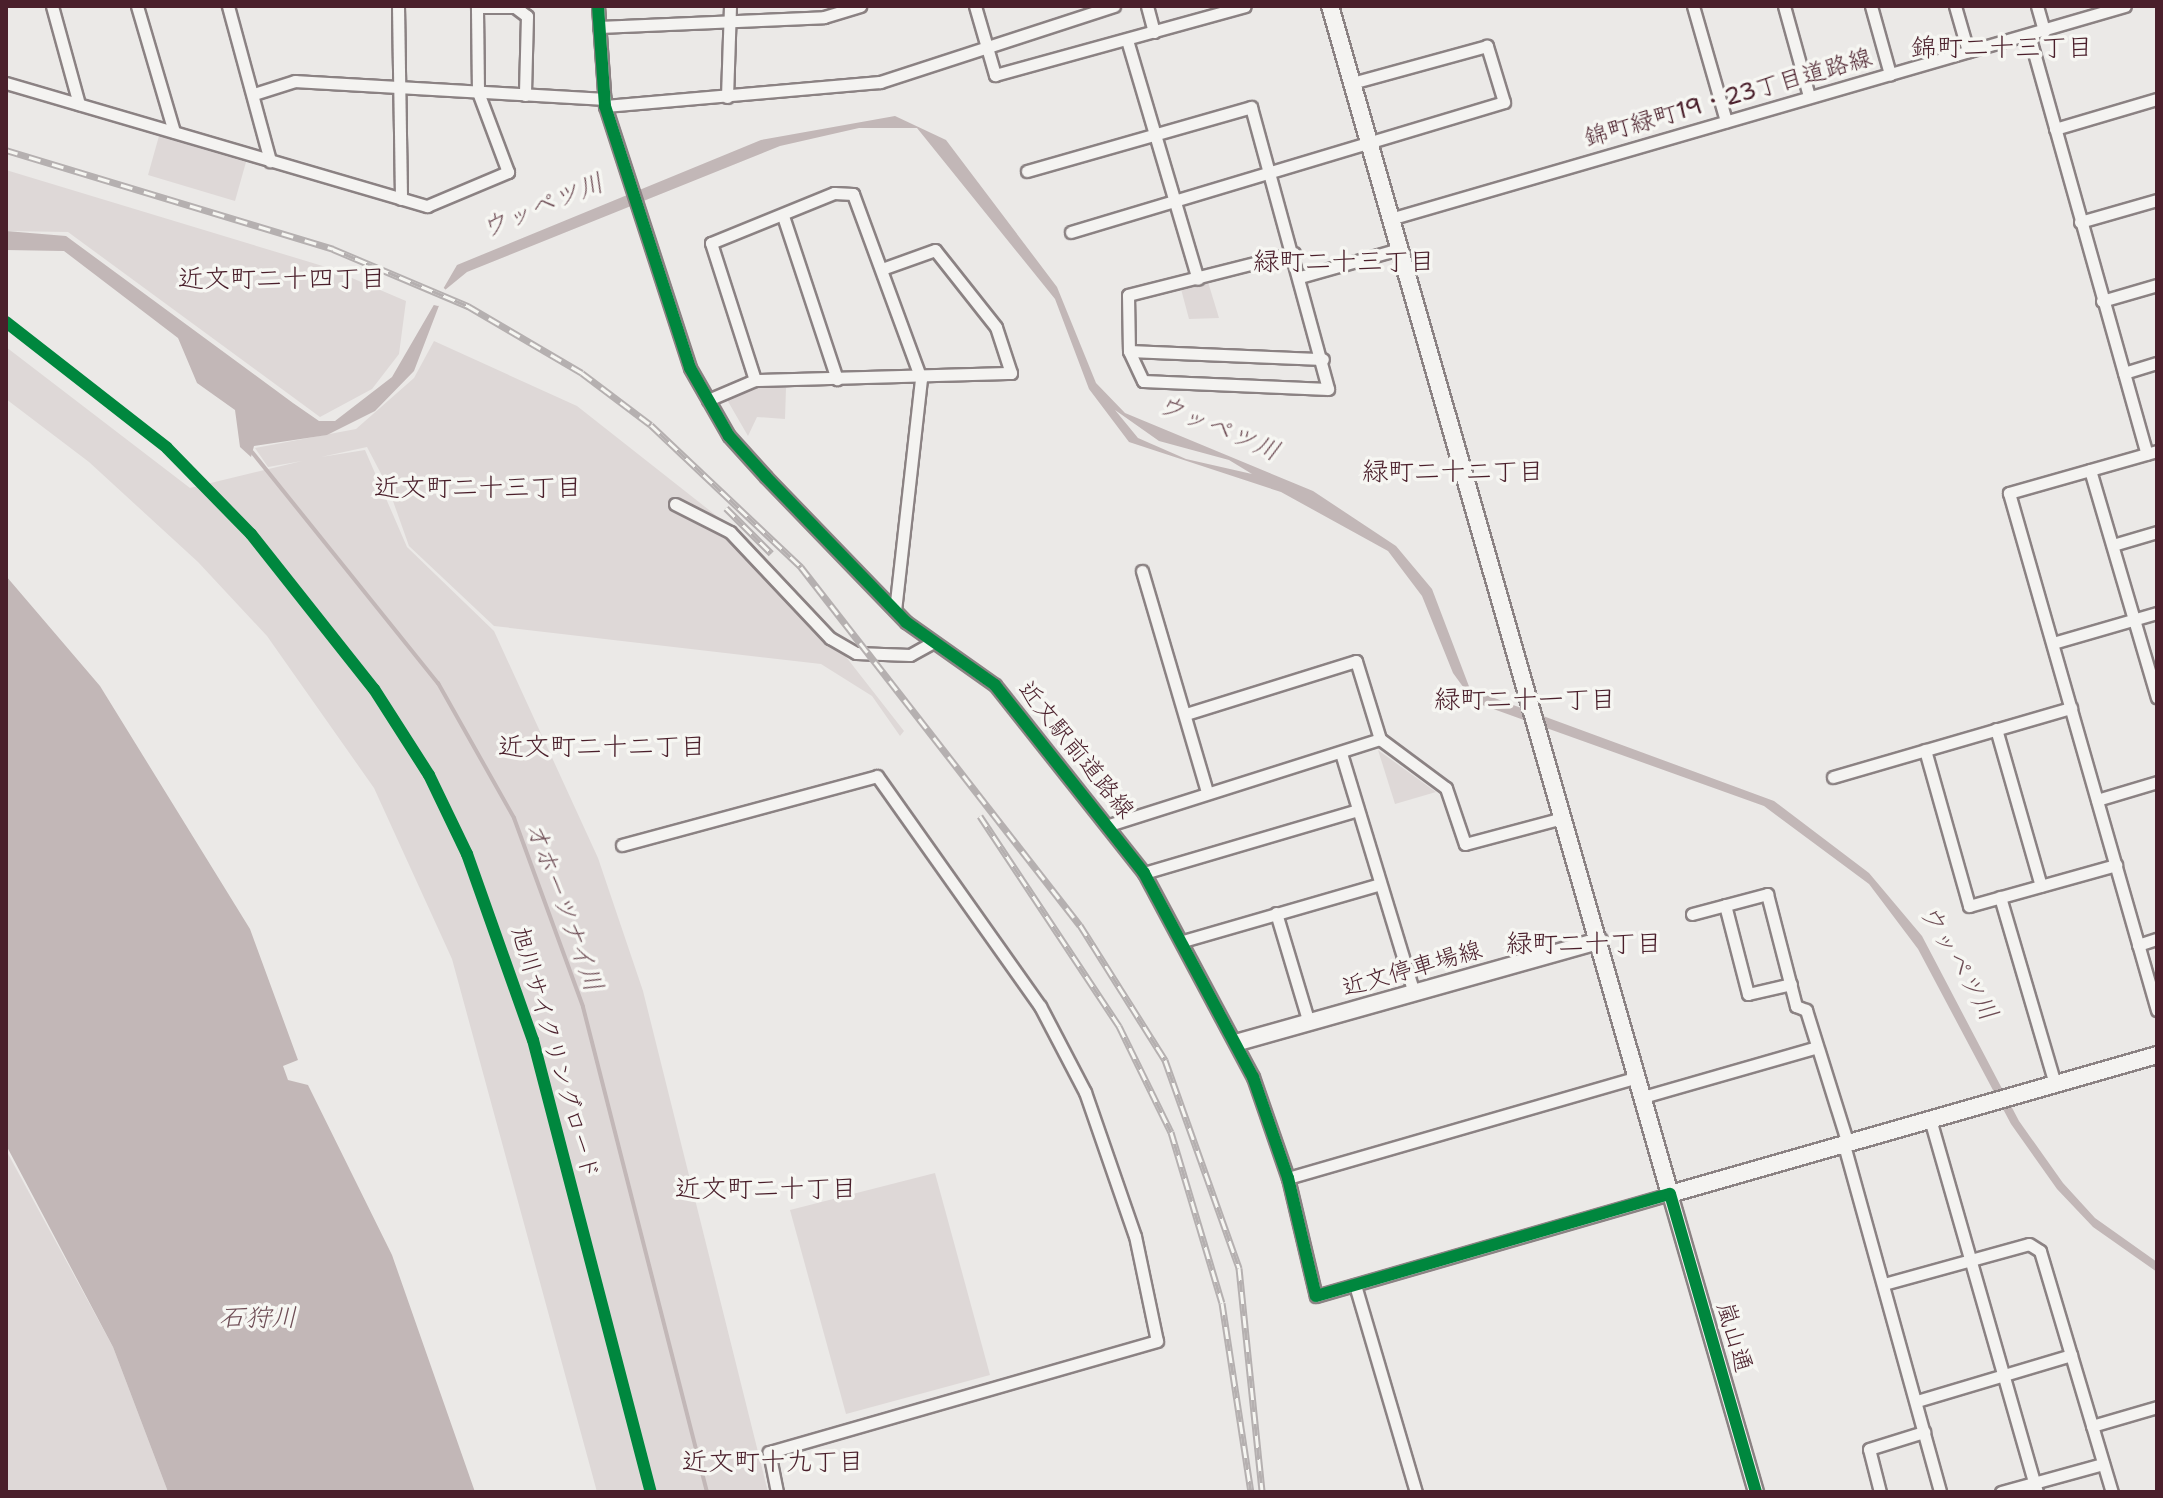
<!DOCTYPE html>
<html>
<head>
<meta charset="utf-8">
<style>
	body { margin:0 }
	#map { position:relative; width:2163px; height:1498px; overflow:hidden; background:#ebe9e7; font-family:"Shantell Sans","Klee One",sans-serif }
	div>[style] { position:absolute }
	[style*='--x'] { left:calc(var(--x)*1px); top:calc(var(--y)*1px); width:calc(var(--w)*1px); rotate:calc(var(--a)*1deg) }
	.green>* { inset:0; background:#ded8d7 }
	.water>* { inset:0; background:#c2b7b7 }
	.pier>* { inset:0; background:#ebe9e7 }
	.round { border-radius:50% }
	.stream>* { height:4px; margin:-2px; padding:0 2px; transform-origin:2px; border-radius:2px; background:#c2b7b7 }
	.roads { filter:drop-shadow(2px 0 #8b8283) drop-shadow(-2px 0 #8b8283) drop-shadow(0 2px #8b8283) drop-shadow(0 -2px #8b8283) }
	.minor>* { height:11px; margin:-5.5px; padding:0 5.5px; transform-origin:5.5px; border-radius:5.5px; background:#f4f3f1 }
	.tertiary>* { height:14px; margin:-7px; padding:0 7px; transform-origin:7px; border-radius:7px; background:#f4f3f1 }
	.secondary>* { height:16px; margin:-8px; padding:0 8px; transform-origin:8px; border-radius:8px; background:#f4f3f1 }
	.rail>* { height:7px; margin-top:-3.5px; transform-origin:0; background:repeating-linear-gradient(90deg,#f6f6f2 0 12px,#b5b0b0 0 24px); box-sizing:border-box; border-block:2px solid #b5b0b0 }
	.cycleway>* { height:12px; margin:-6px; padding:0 6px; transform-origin:6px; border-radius:6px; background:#00873e }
	span { translate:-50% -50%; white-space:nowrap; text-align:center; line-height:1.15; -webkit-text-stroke:7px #f6f6f2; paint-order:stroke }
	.street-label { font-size:24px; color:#4a1f2b }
	.neighbourhood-label { font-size:26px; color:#4a1f2b }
	.water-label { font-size:26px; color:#6e4d55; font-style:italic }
	.frame { position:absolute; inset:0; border:8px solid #4a1f2b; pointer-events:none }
</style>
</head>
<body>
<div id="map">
	<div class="green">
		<i style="clip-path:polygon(159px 136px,246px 162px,235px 201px,148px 175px)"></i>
		<i style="clip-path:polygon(6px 170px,326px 267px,406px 301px,399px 354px,372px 389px,320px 417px,68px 232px,6px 231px)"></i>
		<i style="clip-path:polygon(1208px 282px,1219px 318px,1189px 319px,1181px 289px)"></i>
		<i style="clip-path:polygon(434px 341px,577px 406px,723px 521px,800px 598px,904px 731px,900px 736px,872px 696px,821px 664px,494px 626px,409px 546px,388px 487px,367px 447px,321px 457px,365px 450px,407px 547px,494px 631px,598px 858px,643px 991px,768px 1492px,597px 1492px,452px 959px,374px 788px,267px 636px,198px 562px,89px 462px,6px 399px,6px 347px,190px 488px,302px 461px,268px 467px,255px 448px,356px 429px,414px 378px)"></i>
		<i style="clip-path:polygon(756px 388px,786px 388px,785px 419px,757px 417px,748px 436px,726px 398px)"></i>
		<i style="clip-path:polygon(1378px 750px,1436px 792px,1395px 804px)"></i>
		<i style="clip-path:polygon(6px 1150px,113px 1347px,168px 1492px,6px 1492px)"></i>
		<i style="clip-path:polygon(935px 1173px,990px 1375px,846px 1414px,790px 1210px)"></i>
	</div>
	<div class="water">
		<i style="clip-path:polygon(evenodd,895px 116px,946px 140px,1057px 287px,1096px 383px,1125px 413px,1313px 491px,1396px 546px,1432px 589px,1470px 689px,1774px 801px,1869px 873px,1922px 936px,2019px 1121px,2063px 1183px,2095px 1218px,2157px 1262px,2157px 1272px,2093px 1227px,2057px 1189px,2011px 1124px,1918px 949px,1869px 884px,1764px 806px,1474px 702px,1453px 673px,1422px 596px,1388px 551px,1281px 492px,1129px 442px,1089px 389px,1055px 299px,917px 128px,859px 128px,780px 146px,467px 272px,445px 290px,414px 371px,375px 411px,327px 435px,254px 446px,251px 457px,240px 447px,235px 410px,197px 383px,178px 338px,64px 251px,6px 250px,6px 231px,66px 236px,293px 403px,319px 421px,335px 421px,392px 377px,457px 265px,761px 140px,895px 116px,1115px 410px,1159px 441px,1229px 460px,1252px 474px,1186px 459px,1138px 438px,1115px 410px)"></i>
		<i style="clip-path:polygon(6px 576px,100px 686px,250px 929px,298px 1060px,283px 1066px,288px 1080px,308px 1085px,392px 1255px,475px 1492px,168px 1492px,113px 1347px,6px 1145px)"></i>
	</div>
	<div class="pier">
		<i class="round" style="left:428px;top:286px;width:20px;height:20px"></i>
	</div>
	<div class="stream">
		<i style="--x:252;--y:452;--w:297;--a:51.2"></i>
		<i style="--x:438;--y:683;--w:155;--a:60.6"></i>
		<i style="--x:514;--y:818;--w:201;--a:69.9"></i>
		<i style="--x:583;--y:1007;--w:501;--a:75.66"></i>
	</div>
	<div class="roads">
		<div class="minor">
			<i style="--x:52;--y:6;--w:102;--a:74.6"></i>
			<i style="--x:137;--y:6;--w:131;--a:73.6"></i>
			<i style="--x:228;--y:6;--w:161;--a:74.8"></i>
			<i style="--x:398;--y:6;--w:193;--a:89.1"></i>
			<i style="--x:598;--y:6;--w:100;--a:86"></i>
			<i style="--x:605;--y:106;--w:275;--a:72"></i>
			<i style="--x:690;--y:368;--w:78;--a:60.2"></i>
			<i style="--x:729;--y:436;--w:55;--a:47.9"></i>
			<i style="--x:766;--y:477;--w:202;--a:46"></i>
			<i style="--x:906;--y:622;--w:109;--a:35.3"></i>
			<i style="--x:995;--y:685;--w:240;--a:51.6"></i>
			<i style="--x:1144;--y:873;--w:231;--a:61.9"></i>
			<i style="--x:1253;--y:1077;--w:107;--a:70.9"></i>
			<i style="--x:1288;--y:1178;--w:121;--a:76.7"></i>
			<i style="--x:1316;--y:1296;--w:368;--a:-16.1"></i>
			<i style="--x:975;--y:6;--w:72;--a:73.8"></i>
			<i style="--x:995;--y:75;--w:259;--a:-15.4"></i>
			<i style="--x:1147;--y:6;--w:27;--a:75"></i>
			<i style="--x:1693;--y:6;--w:120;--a:74"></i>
			<i style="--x:1784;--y:6;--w:93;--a:74.5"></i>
			<i style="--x:1871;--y:6;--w:71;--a:74.4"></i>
			<i style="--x:1955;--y:6;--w:47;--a:73.9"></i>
			<i style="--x:2037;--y:6;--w:26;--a:74"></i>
			<i style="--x:477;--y:7;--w:38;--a:0"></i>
			<i style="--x:515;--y:7;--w:15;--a:37"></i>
			<i style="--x:527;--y:16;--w:79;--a:91.5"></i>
			<i style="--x:599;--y:27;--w:225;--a:-2.5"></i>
			<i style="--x:824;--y:17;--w:38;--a:-17"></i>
			<i style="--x:2029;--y:35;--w:435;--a:74.3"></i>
			<i style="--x:1127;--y:40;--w:249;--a:73.5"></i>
			<i style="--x:6;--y:83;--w:439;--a:16.3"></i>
			<i style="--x:427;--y:206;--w:88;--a:-22.8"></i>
			<i style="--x:508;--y:172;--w:85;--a:-110.6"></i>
			<i style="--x:478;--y:92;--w:86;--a:-90.7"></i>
			<i style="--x:254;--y:94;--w:43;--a:-17.6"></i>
			<i style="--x:295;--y:81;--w:310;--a:3.3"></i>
			<i style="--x:727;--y:97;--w:91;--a:-88.1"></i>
			<i style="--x:605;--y:106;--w:276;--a:-5"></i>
			<i style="--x:880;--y:82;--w:246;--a:-18"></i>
			<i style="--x:2055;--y:129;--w:106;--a:-16.4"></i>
			<i style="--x:1027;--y:171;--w:233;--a:-15.9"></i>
			<i style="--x:1251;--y:107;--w:292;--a:74.7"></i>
			<i style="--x:1328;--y:389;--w:185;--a:-177.5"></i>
			<i style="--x:1143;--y:381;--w:33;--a:-115"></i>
			<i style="--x:783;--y:216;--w:172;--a:71.7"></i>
			<i style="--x:1390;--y:219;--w:765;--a:-16.16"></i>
			<i style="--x:2080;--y:222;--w:80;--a:-15.9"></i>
			<i style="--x:1071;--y:232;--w:452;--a:-16.7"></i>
			<i style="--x:1504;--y:102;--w:59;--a:-106.9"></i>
			<i style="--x:1487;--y:46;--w:140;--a:164.7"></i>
			<i style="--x:1294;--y:253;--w:171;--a:165.8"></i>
			<i style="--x:1128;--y:295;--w:56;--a:89"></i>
			<i style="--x:1129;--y:351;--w:194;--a:2.4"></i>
			<i style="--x:1300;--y:277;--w:103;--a:-15.8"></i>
			<i style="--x:2102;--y:301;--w:57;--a:-16.2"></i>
			<i style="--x:2124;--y:373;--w:34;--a:-17"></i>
			<i style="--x:755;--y:380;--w:144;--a:-107.8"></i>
			<i style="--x:711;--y:243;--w:133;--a:-22.1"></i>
			<i style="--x:834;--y:193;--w:19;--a:3"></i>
			<i style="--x:853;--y:194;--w:197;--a:69.8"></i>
			<i style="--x:921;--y:379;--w:232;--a:96.4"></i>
			<i style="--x:708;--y:400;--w:51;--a:-23.1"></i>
			<i style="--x:755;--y:380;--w:256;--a:-1.6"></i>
			<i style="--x:1011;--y:373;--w:48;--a:-108.1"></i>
			<i style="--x:996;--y:327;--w:98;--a:-128.4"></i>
			<i style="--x:935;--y:250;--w:56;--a:160.3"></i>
			<i style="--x:2157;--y:451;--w:154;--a:164.2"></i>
			<i style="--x:2009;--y:493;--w:538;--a:74.03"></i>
			<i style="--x:2090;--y:470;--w:237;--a:73.6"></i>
			<i style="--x:675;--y:504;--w:62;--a:27"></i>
			<i style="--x:730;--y:532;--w:146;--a:46.7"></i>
			<i style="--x:830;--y:638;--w:30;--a:30"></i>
			<i style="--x:856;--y:653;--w:54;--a:2.1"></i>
			<i style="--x:910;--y:655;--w:26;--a:-29"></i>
			<i style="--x:2113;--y:545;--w:46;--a:-16.5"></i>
			<i style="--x:1142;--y:571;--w:230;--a:73.6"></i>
			<i style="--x:2053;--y:643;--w:108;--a:-16.1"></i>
			<i style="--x:1186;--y:714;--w:178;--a:-17.3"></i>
			<i style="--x:1356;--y:661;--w:82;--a:72.9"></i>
			<i style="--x:1380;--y:739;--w:82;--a:36.6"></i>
			<i style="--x:1446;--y:788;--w:59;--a:71.3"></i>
			<i style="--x:1465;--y:844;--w:101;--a:-14.9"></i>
			<i style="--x:1996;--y:729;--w:163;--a:74"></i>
			<i style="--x:1925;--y:750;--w:162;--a:74.2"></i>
			<i style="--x:1969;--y:906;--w:153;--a:-15.6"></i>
			<i style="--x:1341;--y:753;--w:251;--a:73.1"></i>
			<i style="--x:1833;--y:777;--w:248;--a:-16.2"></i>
			<i style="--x:2097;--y:800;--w:63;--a:-16.7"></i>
			<i style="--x:1109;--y:825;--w:284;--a:-17.6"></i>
			<i style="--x:622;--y:845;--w:264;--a:-15.1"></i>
			<i style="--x:877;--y:776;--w:282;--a:54.7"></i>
			<i style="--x:1040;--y:1006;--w:97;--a:62.4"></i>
			<i style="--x:1085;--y:1092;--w:152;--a:70.9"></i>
			<i style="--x:1135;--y:1236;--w:107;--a:78.2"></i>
			<i style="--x:1157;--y:1341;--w:404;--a:164"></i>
			<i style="--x:769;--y:1452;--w:41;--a:78.7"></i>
			<i style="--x:1144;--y:873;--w:223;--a:-16.4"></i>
			<i style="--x:2000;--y:897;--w:195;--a:73.6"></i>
			<i style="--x:1725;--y:905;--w:92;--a:75.5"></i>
			<i style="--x:1748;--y:994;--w:44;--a:-13.1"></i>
			<i style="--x:1276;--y:913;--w:115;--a:73.3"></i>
			<i style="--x:1692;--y:914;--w:78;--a:-14.9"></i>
			<i style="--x:1767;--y:894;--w:116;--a:75.5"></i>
			<i style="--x:1796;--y:1006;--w:11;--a:22"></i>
			<i style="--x:1806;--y:1010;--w:140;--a:72.6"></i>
			<i style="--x:1183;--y:941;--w:205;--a:-16.1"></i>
			<i style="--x:2138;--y:945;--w:20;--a:-18"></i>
			<i style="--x:1643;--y:1097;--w:181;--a:-16"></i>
			<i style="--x:1930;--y:1119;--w:388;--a:74"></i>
			<i style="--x:1844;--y:1145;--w:360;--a:74.5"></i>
			<i style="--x:1288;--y:1178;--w:364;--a:-16.1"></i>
			<i style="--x:1884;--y:1284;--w:150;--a:-15.4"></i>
			<i style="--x:2029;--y:1244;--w:13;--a:32"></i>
			<i style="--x:2040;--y:1251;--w:252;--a:73.4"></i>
			<i style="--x:1355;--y:1285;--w:216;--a:73.6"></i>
			<i style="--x:1917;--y:1401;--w:161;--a:-16.6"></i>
			<i style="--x:2092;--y:1426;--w:68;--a:-16.3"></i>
			<i style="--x:1880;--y:1492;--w:44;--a:-104.3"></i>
			<i style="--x:1869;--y:1449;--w:58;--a:-17.2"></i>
			<i style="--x:2001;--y:1492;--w:106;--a:-15.4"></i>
		</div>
		<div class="tertiary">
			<i style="--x:1670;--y:1194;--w:310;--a:73.9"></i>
		</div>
		<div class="secondary">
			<i style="--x:1330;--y:6;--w:1236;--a:74.03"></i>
			<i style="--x:1670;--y:1194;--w:506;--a:-15.93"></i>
			<i style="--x:1239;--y:1042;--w:374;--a:-15.7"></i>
		</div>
	</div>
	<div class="rail">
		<i style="--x:6;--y:150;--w:342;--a:16.8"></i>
		<i style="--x:333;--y:249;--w:147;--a:22.9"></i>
		<i style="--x:468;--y:306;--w:132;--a:30.4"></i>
		<i style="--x:582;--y:373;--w:86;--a:37"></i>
		<i style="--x:651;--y:425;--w:207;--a:43.4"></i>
		<i style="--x:801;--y:567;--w:454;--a:52.1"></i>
		<i style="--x:1080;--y:925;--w:160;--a:57.8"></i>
		<i style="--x:1165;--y:1060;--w:221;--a:70.4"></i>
		<i style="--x:1239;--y:1268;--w:225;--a:84.1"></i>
		<i style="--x:726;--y:508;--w:64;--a:45"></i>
		<i style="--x:980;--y:816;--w:252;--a:56.5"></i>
		<i style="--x:1119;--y:1026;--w:118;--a:63.9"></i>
		<i style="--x:1171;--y:1132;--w:178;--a:73.4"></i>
		<i style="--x:1222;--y:1303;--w:191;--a:81.3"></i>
	</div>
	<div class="cycleway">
		<i style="--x:598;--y:6;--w:100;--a:86"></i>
		<i style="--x:605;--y:106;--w:275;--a:72"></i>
		<i style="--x:690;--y:368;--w:78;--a:60.2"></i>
		<i style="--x:729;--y:436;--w:55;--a:47.9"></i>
		<i style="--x:766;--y:477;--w:202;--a:46"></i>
		<i style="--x:906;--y:622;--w:109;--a:35.3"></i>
		<i style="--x:995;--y:685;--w:240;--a:51.6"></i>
		<i style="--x:1144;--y:873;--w:231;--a:61.9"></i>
		<i style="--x:1253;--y:1077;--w:107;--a:70.9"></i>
		<i style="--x:1288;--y:1178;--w:121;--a:76.7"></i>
		<i style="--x:1316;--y:1296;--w:368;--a:-16.1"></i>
		<i style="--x:1670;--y:1194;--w:310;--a:73.9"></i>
		<i style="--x:6;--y:322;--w:204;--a:38"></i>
		<i style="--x:167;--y:448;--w:120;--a:45.7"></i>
		<i style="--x:251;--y:534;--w:198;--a:51.6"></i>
		<i style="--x:374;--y:689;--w:102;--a:57.4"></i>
		<i style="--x:429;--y:775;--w:88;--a:64.3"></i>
		<i style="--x:467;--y:854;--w:197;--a:70.5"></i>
		<i style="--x:533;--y:1040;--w:467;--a:75.4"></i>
	</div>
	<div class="street-label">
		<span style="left:1728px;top:98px;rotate:-16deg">錦町緑町19・23丁目道路線</span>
		<span style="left:1076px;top:750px;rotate:51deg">近文駅前道路線</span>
		<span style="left:1412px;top:969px;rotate:-16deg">近文停車場線</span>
		<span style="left:555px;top:1053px;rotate:74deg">旭川サイクリングロード</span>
		<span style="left:1734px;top:1337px;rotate:74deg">嵐山通</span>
	</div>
	<div class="neighbourhood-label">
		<span style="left:2002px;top:47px">錦町二十三丁目</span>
		<span style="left:1344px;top:261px">緑町二十三丁目</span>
		<span style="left:282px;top:278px">近文町二十四丁目</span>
		<span style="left:1453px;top:471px">緑町二十二丁目</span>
		<span style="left:478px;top:487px">近文町二十三丁目</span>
		<span style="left:1525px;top:699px">緑町二十一丁目</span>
		<span style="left:602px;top:746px">近文町二十二丁目</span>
		<span style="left:1584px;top:943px">緑町二十丁目</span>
		<span style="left:766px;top:1188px">近文町二十丁目</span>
		<span style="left:773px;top:1461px">近文町十九丁目</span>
	</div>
	<div class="water-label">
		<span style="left:542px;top:205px;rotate:-22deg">ウッペツ川</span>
		<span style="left:1219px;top:427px;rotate:23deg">ウッペツ川</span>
		<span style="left:565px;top:906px;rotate:70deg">オホーツナイ川</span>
		<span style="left:1959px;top:962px;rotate:60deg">ウッペツ川</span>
		<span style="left:258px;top:1317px">石狩川</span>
	</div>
	<div class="frame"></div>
</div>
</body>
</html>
